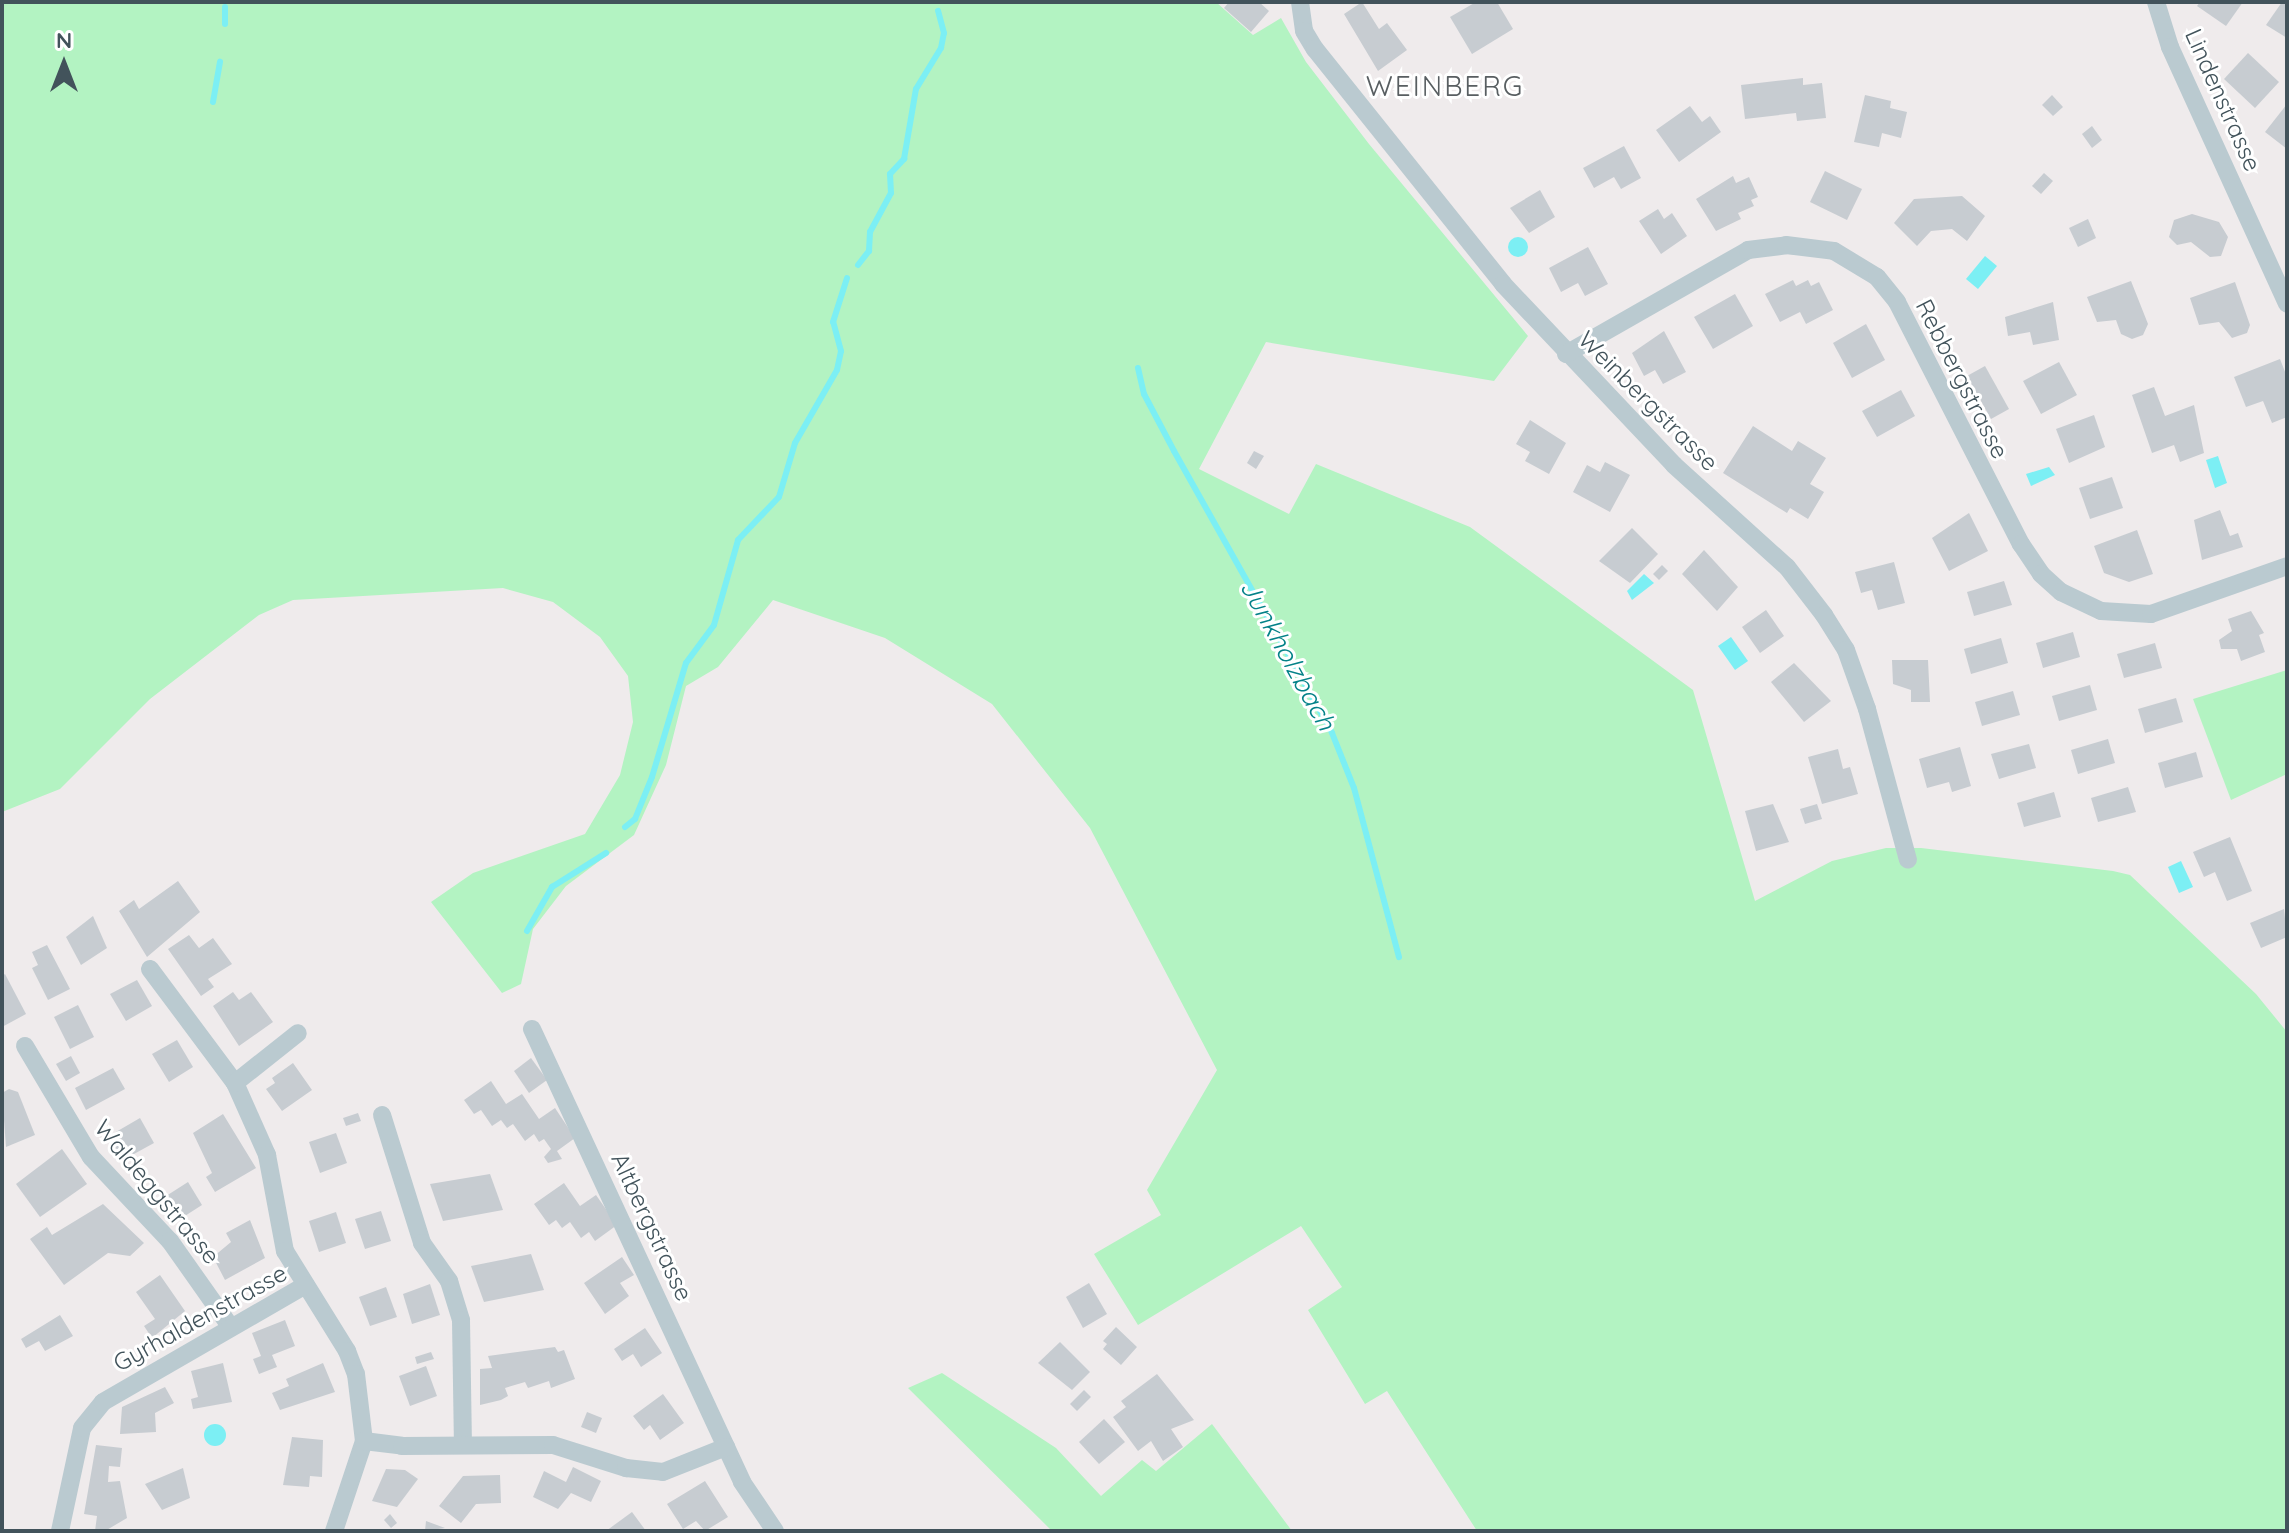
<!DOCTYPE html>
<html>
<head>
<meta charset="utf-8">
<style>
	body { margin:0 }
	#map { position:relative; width:2289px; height:1533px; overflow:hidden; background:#efebec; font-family:Quicksand,sans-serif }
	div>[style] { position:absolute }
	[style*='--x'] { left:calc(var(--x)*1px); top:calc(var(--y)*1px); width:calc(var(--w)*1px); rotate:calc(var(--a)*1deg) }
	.green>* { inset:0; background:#b3f3c2 }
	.water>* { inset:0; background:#7ceff4 }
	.round { border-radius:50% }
	.stream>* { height:6px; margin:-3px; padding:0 3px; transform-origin:3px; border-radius:3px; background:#7ceff4 }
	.building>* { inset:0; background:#c7ccd1 }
	.street>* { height:18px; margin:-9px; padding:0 9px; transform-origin:9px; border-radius:9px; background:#bacad0 }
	span { translate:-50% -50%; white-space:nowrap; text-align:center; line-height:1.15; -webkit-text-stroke:6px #fff; paint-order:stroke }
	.street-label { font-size:24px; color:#42535b }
	.water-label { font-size:26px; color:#048288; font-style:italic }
	.quarter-label { font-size:28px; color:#585e61; letter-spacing:2px }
	.frame { position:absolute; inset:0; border:4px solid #42535b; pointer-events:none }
	.north { position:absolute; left:24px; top:24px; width:80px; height:80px; -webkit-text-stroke:6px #fff; paint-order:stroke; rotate:0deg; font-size:22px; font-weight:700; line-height:32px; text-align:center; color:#42535b }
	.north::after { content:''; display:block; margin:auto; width:28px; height:36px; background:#42535b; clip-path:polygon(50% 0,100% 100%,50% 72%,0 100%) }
</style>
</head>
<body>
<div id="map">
	<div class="green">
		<i style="clip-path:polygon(2px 2px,1216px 2px,1253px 35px,1281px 18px,1306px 62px,1369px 144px,1528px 336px,1494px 381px,1266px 342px,1199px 469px,1289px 514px,1316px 464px,1470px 527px,1693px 690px,1755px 901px,1832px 861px,1886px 848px,1921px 848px,2113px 871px,2130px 875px,2256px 994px,2287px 1032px,2287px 1531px,1477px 1531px,1387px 1391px,1365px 1404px,1308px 1310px,1342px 1287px,1301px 1226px,1138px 1325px,1094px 1254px,1161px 1215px,1147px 1190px,1217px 1070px,1090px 828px,992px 704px,885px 638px,773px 600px,718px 667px,686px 686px,666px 765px,634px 835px,566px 886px,533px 929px,521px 984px,502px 993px,431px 902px,473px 873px,585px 834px,620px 775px,633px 722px,628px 676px,600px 637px,553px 602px,503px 588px,293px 600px,259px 615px,150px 699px,60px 789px,2px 812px)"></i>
		<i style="clip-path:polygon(2287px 670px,2287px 774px,2231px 800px,2193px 699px)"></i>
		<i style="clip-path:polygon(942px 1373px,1056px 1448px,1101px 1496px,1142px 1460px,1156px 1471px,1212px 1424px,1292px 1531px,1052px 1531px,908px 1388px)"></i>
	</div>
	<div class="water">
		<i class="round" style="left:1508px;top:237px;width:20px;height:20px"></i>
		<i style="clip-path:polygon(1985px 256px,1997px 266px,1978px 289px,1966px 279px)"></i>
		<i style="clip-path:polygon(2218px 456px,2227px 483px,2215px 488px,2206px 460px)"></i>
		<i style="clip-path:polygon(2049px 467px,2055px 475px,2031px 486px,2026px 474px)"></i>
		<i style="clip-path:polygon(1644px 574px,1654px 583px,1632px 600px,1627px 591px)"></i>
		<i style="clip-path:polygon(1731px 637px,1748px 661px,1735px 670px,1718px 646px)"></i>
		<i style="clip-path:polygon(2181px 861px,2193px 887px,2179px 893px,2168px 867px)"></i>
		<i class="round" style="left:204px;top:1424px;width:22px;height:22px"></i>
	</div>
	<div class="stream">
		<i style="--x:225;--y:24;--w:17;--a:-90"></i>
		<i style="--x:213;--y:102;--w:41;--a:-80.1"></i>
		<i style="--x:858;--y:265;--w:18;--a:-52"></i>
		<i style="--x:869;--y:251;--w:19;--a:-87"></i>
		<i style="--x:870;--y:232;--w:44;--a:-61.7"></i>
		<i style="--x:891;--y:193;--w:19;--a:-93"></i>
		<i style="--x:890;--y:174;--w:21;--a:-47"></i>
		<i style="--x:904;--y:159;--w:71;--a:-80.3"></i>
		<i style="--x:916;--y:89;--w:48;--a:-58.6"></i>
		<i style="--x:941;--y:48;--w:15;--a:-79"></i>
		<i style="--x:944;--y:33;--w:23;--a:-105"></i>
		<i style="--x:1138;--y:368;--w:27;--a:77"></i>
		<i style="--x:1144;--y:394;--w:64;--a:62.2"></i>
		<i style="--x:1174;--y:451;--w:323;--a:60.7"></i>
		<i style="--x:1332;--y:733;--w:59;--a:68.2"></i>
		<i style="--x:1354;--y:788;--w:175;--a:75.1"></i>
		<i style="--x:625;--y:827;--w:13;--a:-39"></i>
		<i style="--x:635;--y:819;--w:45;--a:-68"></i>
		<i style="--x:652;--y:777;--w:119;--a:-73.4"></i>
		<i style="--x:686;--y:663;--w:47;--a:-53.6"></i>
		<i style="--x:714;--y:625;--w:88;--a:-74.2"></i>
		<i style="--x:738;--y:540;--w:59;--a:-46.4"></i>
		<i style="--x:779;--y:497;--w:56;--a:-73.5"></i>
		<i style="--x:795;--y:443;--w:84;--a:-60.1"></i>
		<i style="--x:837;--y:370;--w:19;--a:-78"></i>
		<i style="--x:841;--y:351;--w:30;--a:-105"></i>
		<i style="--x:833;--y:322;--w:46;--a:-72.3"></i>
		<i style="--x:527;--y:931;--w:51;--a:-60.4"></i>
		<i style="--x:552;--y:887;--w:64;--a:-32.2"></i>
	</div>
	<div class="building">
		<i style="clip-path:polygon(1229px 2px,1259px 2px,1269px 11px,1251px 32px,1224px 8px)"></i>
		<i style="clip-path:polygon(1362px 2px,1379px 29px,1387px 23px,1407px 50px,1378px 71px,1344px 14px)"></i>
		<i style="clip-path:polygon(1476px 2px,1497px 2px,1513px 29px,1472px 54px,1450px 17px)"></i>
		<i style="clip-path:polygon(2200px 2px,2243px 2px,2226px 26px,2197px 6px)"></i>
		<i style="clip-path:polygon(2282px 2px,2287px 2px,2287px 38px,2266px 25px)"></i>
		<i style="clip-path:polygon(2248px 53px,2279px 82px,2255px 108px,2224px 79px)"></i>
		<i style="clip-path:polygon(1803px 78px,1803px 85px,1822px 83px,1826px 118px,1797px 121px,1796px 113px,1745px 119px,1741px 85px)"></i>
		<i style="clip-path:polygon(1865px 95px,1891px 101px,1890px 108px,1907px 112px,1901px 138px,1882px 133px,1879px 147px,1854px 142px)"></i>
		<i style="clip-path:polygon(2052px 95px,2063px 107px,2053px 116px,2042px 105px)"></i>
		<i style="clip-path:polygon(2287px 104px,2287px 149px,2265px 132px)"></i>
		<i style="clip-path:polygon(1690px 106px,1702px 122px,1710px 116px,1721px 132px,1679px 162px,1656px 130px)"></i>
		<i style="clip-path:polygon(2092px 126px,2102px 140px,2092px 148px,2082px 134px)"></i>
		<i style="clip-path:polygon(1624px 146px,1641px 178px,1621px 189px,1614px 177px,1594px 188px,1583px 168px)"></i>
		<i style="clip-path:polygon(1825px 171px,1862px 189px,1847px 220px,1810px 202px)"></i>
		<i style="clip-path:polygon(2044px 173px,2053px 181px,2041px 194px,2032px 186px)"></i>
		<i style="clip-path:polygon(1733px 176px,1736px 183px,1749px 177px,1758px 197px,1751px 200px,1754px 206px,1738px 213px,1741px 219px,1716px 231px,1696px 199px)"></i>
		<i style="clip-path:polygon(1540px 190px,1555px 217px,1529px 233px,1510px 208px)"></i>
		<i style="clip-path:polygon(1962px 196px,1985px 216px,1967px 241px,1952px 229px,1931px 231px,1917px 246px,1894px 223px,1914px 199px)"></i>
		<i style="clip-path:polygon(1658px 209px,1664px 219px,1672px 213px,1687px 236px,1661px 254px,1639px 221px)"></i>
		<i style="clip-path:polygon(2192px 214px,2219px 222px,2228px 237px,2221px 256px,2210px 257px,2191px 242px,2177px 245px,2169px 237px,2174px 220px)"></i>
		<i style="clip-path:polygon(2088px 219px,2096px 238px,2078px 247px,2069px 228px)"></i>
		<i style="clip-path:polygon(1588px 247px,1608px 284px,1585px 296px,1578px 283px,1561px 292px,1549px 268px)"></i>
		<i style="clip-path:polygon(1793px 280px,1796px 286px,1808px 280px,1811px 286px,1819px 282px,1833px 310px,1806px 324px,1800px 312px,1780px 322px,1765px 294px)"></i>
		<i style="clip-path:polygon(2131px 281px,2148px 324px,2143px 335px,2132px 339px,2121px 334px,2116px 320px,2097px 322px,2087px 297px)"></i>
		<i style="clip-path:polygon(2235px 282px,2250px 325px,2247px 333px,2232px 338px,2219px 322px,2199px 325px,2190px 298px)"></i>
		<i style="clip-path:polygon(1735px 294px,1753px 326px,1713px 349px,1694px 317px)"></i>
		<i style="clip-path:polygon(2053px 302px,2059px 340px,2033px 345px,2030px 332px,2008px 336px,2005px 317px)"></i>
		<i style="clip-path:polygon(1866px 324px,1885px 360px,1852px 378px,1833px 343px)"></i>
		<i style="clip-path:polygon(1664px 331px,1686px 372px,1663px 384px,1655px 370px,1644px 376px,1632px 353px)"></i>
		<i style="clip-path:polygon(2280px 359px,2287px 377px,2287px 417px,2272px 423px,2263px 401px,2246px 407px,2234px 377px)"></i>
		<i style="clip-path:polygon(2059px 362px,2077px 395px,2041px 414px,2023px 381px)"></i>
		<i style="clip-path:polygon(1985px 366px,2009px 409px,1991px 419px,1967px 376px)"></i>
		<i style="clip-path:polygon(2154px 387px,2165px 416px,2194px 405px,2204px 453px,2180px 462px,2174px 445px,2152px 453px,2132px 395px)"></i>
		<i style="clip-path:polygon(1901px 390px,1915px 416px,1877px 437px,1862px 411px)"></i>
		<i style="clip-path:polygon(2094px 415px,2105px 447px,2069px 463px,2056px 429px)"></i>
		<i style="clip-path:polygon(1530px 420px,1566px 443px,1549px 474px,1525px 461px,1530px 452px,1516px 444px)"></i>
		<i style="clip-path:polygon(1753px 426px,1792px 451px,1798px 441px,1826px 458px,1810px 484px,1824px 492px,1808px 519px,1790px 508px,1787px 513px,1723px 473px)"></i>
		<i style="clip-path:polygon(1254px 451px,1264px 456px,1256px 469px,1247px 463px)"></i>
		<i style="clip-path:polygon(1605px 462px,1630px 475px,1610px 512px,1573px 492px,1587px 465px,1600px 472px)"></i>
		<i style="clip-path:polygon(2112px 477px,2123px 508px,2090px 519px,2079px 488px)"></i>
		<i style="clip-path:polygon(2220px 510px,2230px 536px,2238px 533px,2243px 547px,2202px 560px,2194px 520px)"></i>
		<i style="clip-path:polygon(1969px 513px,1988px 551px,1949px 571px,1932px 538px)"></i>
		<i style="clip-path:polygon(1632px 528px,1658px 554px,1630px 583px,1599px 561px)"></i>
		<i style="clip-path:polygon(2137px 530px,2153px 574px,2129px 582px,2104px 573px,2094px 546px)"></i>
		<i style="clip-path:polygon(1704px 550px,1738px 587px,1717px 611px,1682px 574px)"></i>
		<i style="clip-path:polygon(1894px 562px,1905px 603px,1878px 610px,1872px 590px,1861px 593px,1855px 572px)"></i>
		<i style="clip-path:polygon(1662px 565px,1668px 571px,1659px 580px,1653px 574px)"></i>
		<i style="clip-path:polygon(2004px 581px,2012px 605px,1974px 616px,1967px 592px)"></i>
		<i style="clip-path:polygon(1766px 610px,1784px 636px,1760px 653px,1742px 627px)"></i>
		<i style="clip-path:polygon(2251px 611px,2264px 633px,2259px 635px,2265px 652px,2241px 661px,2237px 649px,2221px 649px,2219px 640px,2232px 631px,2228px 619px)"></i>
		<i style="clip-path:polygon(2073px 632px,2080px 657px,2043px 668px,2036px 643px)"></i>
		<i style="clip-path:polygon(2001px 638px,2008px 663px,1971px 674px,1964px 649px)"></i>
		<i style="clip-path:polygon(2155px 643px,2162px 668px,2124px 678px,2117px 654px)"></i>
		<i style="clip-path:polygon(1892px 660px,1928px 660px,1930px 702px,1911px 702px,1911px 690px,1893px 684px)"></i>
		<i style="clip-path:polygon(1794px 663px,1831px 701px,1804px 722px,1771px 682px)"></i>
		<i style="clip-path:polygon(2090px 685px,2097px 710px,2059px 721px,2052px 696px)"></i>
		<i style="clip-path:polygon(2013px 691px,2020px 715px,1982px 726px,1975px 702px)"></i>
		<i style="clip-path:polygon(2176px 698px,2183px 722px,2145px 733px,2138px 709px)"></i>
		<i style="clip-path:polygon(2108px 739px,2115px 763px,2078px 774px,2071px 750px)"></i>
		<i style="clip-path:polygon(2029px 744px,2036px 768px,1999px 779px,1991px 754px)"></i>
		<i style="clip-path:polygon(1960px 747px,1971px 786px,1952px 792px,1949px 782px,1927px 788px,1919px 759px)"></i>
		<i style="clip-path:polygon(1838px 749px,1843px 769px,1850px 767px,1858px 794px,1822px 804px,1808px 757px)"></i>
		<i style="clip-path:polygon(2196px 752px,2203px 777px,2165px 788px,2158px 763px)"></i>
		<i style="clip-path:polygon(2128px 787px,2136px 812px,2098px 822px,2091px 798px)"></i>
		<i style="clip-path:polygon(2054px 792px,2061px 817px,2024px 827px,2017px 803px)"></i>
		<i style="clip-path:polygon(1773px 804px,1789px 842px,1756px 851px,1745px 811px)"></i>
		<i style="clip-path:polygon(1817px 804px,1822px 819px,1805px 824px,1800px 809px)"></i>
		<i style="clip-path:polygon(2230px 837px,2252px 891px,2227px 901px,2215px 872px,2204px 877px,2193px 852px)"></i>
		<i style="clip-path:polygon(178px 881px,200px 912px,147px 957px,119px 911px,134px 900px,139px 909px)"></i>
		<i style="clip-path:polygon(2284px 909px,2287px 937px,2261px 948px,2250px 923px)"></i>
		<i style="clip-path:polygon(93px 916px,107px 948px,81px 965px,66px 937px)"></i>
		<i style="clip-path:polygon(189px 935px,199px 948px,213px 938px,232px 964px,208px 979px,214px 987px,201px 996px,168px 949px)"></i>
		<i style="clip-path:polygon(47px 945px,70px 989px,48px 1000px,32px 968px,38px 965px,32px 952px)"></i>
		<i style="clip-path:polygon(5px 974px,26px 1014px,2px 1027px,2px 976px)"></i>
		<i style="clip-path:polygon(137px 980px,152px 1006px,126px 1021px,110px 994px)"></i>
		<i style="clip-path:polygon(233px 992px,239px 1000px,251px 992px,273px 1022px,239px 1046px,213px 1006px)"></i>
		<i style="clip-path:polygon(78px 1005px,94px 1037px,70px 1049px,54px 1017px)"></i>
		<i style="clip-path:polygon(177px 1040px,193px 1067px,169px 1082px,152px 1054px)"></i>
		<i style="clip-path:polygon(71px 1056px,80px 1073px,66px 1081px,56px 1064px)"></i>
		<i style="clip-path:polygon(531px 1058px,547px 1080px,529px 1093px,514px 1071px)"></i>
		<i style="clip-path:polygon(293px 1063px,312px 1090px,282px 1111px,266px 1089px,275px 1083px,272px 1078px)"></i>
		<i style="clip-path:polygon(113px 1068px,125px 1089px,86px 1110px,75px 1088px)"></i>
		<i style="clip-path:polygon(491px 1081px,506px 1104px,522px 1094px,539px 1119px,555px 1108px,575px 1138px,557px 1151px,562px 1159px,548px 1163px,544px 1157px,551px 1149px,544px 1139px,539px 1142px,534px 1134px,525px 1141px,513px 1124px,507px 1128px,501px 1120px,492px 1126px,481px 1110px,474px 1114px,464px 1100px)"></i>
		<i style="clip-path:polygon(9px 1089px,18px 1092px,35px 1135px,6px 1147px,2px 1093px)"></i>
		<i style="clip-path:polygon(358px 1113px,361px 1121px,346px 1126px,343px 1118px)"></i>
		<i style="clip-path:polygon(223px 1114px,256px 1168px,215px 1192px,206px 1177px,212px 1173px,193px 1133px)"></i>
		<i style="clip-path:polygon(140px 1118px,154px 1143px,123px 1160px,109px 1136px)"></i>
		<i style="clip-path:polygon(336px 1133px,347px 1163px,320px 1173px,309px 1142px)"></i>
		<i style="clip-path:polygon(62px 1149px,87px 1184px,40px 1217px,16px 1184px)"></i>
		<i style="clip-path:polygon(490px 1174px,503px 1210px,443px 1221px,430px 1184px)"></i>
		<i style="clip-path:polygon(188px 1182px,202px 1205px,177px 1221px,163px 1198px)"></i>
		<i style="clip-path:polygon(564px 1183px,580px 1206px,596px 1195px,617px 1225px,595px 1241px,589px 1232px,581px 1238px,570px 1222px,562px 1228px,556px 1220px,549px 1225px,534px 1204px)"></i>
		<i style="clip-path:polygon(103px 1204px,144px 1243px,130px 1256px,108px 1253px,64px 1285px,30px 1239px,47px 1227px,52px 1235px)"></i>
		<i style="clip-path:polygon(381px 1211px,391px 1241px,365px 1249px,355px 1219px)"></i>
		<i style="clip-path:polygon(336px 1212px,346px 1243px,319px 1252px,309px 1221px)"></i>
		<i style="clip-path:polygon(250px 1220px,265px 1258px,225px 1280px,213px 1257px,231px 1242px,226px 1233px)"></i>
		<i style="clip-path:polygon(531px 1254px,544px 1290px,484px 1302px,471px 1266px)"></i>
		<i style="clip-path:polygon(622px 1257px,634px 1275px,620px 1283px,629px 1296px,605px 1314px,584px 1283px)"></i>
		<i style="clip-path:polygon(160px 1275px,185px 1311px,152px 1338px,144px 1326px,155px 1319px,136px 1292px)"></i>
		<i style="clip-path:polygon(1089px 1283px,1107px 1314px,1083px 1328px,1066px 1297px)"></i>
		<i style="clip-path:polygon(430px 1284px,440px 1315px,412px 1324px,403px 1294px)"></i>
		<i style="clip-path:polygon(386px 1287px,397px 1317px,370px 1326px,359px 1297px)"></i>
		<i style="clip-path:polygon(60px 1315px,73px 1336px,45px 1351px,39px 1341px,26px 1348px,21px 1339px)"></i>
		<i style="clip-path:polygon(285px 1320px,295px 1346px,272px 1355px,277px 1367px,259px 1374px,253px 1359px,261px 1356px,252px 1333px)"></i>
		<i style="clip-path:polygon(1116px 1327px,1137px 1347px,1121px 1365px,1103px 1349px,1107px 1344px,1103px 1341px)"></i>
		<i style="clip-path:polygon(645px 1328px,662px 1353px,641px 1367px,633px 1354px,622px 1361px,614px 1349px)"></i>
		<i style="clip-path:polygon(1060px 1342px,1090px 1372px,1072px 1390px,1038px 1363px)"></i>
		<i style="clip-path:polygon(555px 1347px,558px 1352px,564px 1350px,575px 1379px,551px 1388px,549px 1381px,528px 1388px,525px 1382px,505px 1388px,508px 1396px,501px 1400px,480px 1405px,480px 1369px,492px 1368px,488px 1356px)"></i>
		<i style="clip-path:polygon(431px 1352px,434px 1359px,417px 1364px,415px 1357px)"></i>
		<i style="clip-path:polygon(223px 1363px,232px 1402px,193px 1409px,191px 1399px,198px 1397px,191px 1371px)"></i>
		<i style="clip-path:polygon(323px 1363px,335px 1392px,280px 1410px,272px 1393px,289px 1386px,286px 1379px)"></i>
		<i style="clip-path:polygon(426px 1366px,437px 1396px,410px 1406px,399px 1376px)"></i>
		<i style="clip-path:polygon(1157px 1374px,1194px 1420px,1171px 1429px,1183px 1447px,1163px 1461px,1151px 1441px,1138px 1451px,1113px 1417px,1126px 1407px,1121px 1401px)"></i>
		<i style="clip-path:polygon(165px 1387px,174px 1403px,155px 1413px,156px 1432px,120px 1434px,122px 1407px)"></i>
		<i style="clip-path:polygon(1084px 1390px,1091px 1397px,1077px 1411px,1070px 1404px)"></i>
		<i style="clip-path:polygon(663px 1394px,684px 1423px,660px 1440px,650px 1425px,644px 1430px,633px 1416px)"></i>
		<i style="clip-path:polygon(587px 1412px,602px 1418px,596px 1433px,581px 1427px)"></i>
		<i style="clip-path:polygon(1104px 1419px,1125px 1442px,1099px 1464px,1079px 1442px)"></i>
		<i style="clip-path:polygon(292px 1437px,323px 1440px,322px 1477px,310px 1476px,309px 1487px,283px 1485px)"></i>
		<i style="clip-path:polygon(96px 1445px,122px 1448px,120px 1467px,109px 1466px,108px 1482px,120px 1481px,127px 1518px,105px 1531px,95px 1531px,97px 1516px,84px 1514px)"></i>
		<i style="clip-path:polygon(573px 1467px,601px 1481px,591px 1502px,571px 1493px,558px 1509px,533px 1497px,544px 1471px,566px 1482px)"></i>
		<i style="clip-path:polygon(183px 1468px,190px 1498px,162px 1510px,145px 1484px)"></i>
		<i style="clip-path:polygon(386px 1469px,405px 1470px,418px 1479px,397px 1507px,372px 1501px)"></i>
		<i style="clip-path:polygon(500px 1475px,501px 1503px,476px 1504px,461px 1523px,439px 1506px,463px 1476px)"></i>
		<i style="clip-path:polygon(705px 1481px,728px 1517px,705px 1531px,696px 1521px,683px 1529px,667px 1504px)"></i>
		<i style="clip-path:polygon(632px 1512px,646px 1531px,606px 1531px)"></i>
		<i style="clip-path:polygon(390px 1514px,397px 1523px,391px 1528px,384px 1520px)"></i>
		<i style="clip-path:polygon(426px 1521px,445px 1528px,425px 1531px)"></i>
	</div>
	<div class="street">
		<i style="--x:1300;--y:2;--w:29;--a:82"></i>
		<i style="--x:1304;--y:31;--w:21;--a:59"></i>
		<i style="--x:1315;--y:49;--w:301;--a:51.3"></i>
		<i style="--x:1503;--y:284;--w:249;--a:46.6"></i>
		<i style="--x:1674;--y:465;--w:152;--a:42.1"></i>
		<i style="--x:1787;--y:567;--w:61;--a:52.4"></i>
		<i style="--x:1824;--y:615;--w:41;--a:57.8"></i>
		<i style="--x:1846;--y:650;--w:63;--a:70.4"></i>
		<i style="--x:1867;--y:709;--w:156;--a:74.8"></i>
		<i style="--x:2156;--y:2;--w:47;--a:72.7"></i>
		<i style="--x:2170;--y:47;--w:282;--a:65.5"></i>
		<i style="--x:1566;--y:354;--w:210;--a:-29.7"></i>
		<i style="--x:1748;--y:250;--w:38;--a:-7"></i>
		<i style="--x:1786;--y:245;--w:48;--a:7.1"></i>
		<i style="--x:1834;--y:251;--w:50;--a:31.2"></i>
		<i style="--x:1877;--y:277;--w:32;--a:51"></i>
		<i style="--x:1897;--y:302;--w:272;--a:62.9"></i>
		<i style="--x:2021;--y:544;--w:36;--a:56"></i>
		<i style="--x:2041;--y:574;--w:27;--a:42"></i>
		<i style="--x:2061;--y:592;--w:44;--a:25.4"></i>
		<i style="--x:2101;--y:611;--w:50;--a:3.4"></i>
		<i style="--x:2151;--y:614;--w:144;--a:-19.4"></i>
		<i style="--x:150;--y:969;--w:142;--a:53.3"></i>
		<i style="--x:235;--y:1083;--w:79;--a:66"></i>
		<i style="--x:267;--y:1155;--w:98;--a:79.4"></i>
		<i style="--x:285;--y:1251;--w:118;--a:58.2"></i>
		<i style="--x:347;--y:1351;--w:25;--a:69"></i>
		<i style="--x:356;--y:1374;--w:67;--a:83.2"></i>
		<i style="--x:364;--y:1441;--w:95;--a:108.4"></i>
		<i style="--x:532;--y:1029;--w:499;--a:65.1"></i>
		<i style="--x:742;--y:1482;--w:59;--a:56"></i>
		<i style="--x:25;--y:1046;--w:129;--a:59.3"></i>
		<i style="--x:91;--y:1157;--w:115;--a:46.8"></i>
		<i style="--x:170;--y:1241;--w:104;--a:54.8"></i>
		<i style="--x:235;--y:1083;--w:80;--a:-38.4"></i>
		<i style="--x:382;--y:1115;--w:134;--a:72.6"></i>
		<i style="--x:422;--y:1243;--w:47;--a:54.6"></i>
		<i style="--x:449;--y:1281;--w:41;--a:72.9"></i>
		<i style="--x:461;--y:1320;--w:124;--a:89.1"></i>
		<i style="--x:364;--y:1441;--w:38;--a:7"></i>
		<i style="--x:402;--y:1446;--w:151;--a:-0.4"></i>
		<i style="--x:553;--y:1445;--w:77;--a:17.5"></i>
		<i style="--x:626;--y:1468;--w:37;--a:6"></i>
		<i style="--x:663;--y:1472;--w:68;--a:-21.6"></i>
		<i style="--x:60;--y:1531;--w:105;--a:-77.9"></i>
		<i style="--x:82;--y:1428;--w:33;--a:-51"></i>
		<i style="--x:103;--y:1402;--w:234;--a:-30"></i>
	</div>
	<div class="street-label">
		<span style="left:2223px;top:100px;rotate:66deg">Lindenstrasse</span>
		<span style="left:1962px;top:379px;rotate:63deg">Rebbergstrasse</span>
		<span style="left:1648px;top:401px;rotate:45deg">Weinbergstrasse</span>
		<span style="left:157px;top:1192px;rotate:50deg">Waldeggstrasse</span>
		<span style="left:652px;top:1227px;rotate:65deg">Altbergstrasse</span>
		<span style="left:200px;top:1318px;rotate:-29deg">Gyrhaldenstrasse</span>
	</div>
	<div class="water-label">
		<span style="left:1288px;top:655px;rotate:61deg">Junkholzbach</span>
	</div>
	<div class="quarter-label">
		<span style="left:1445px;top:86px">WEINBERG</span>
	</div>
	<div class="frame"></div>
	<div class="north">N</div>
</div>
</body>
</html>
